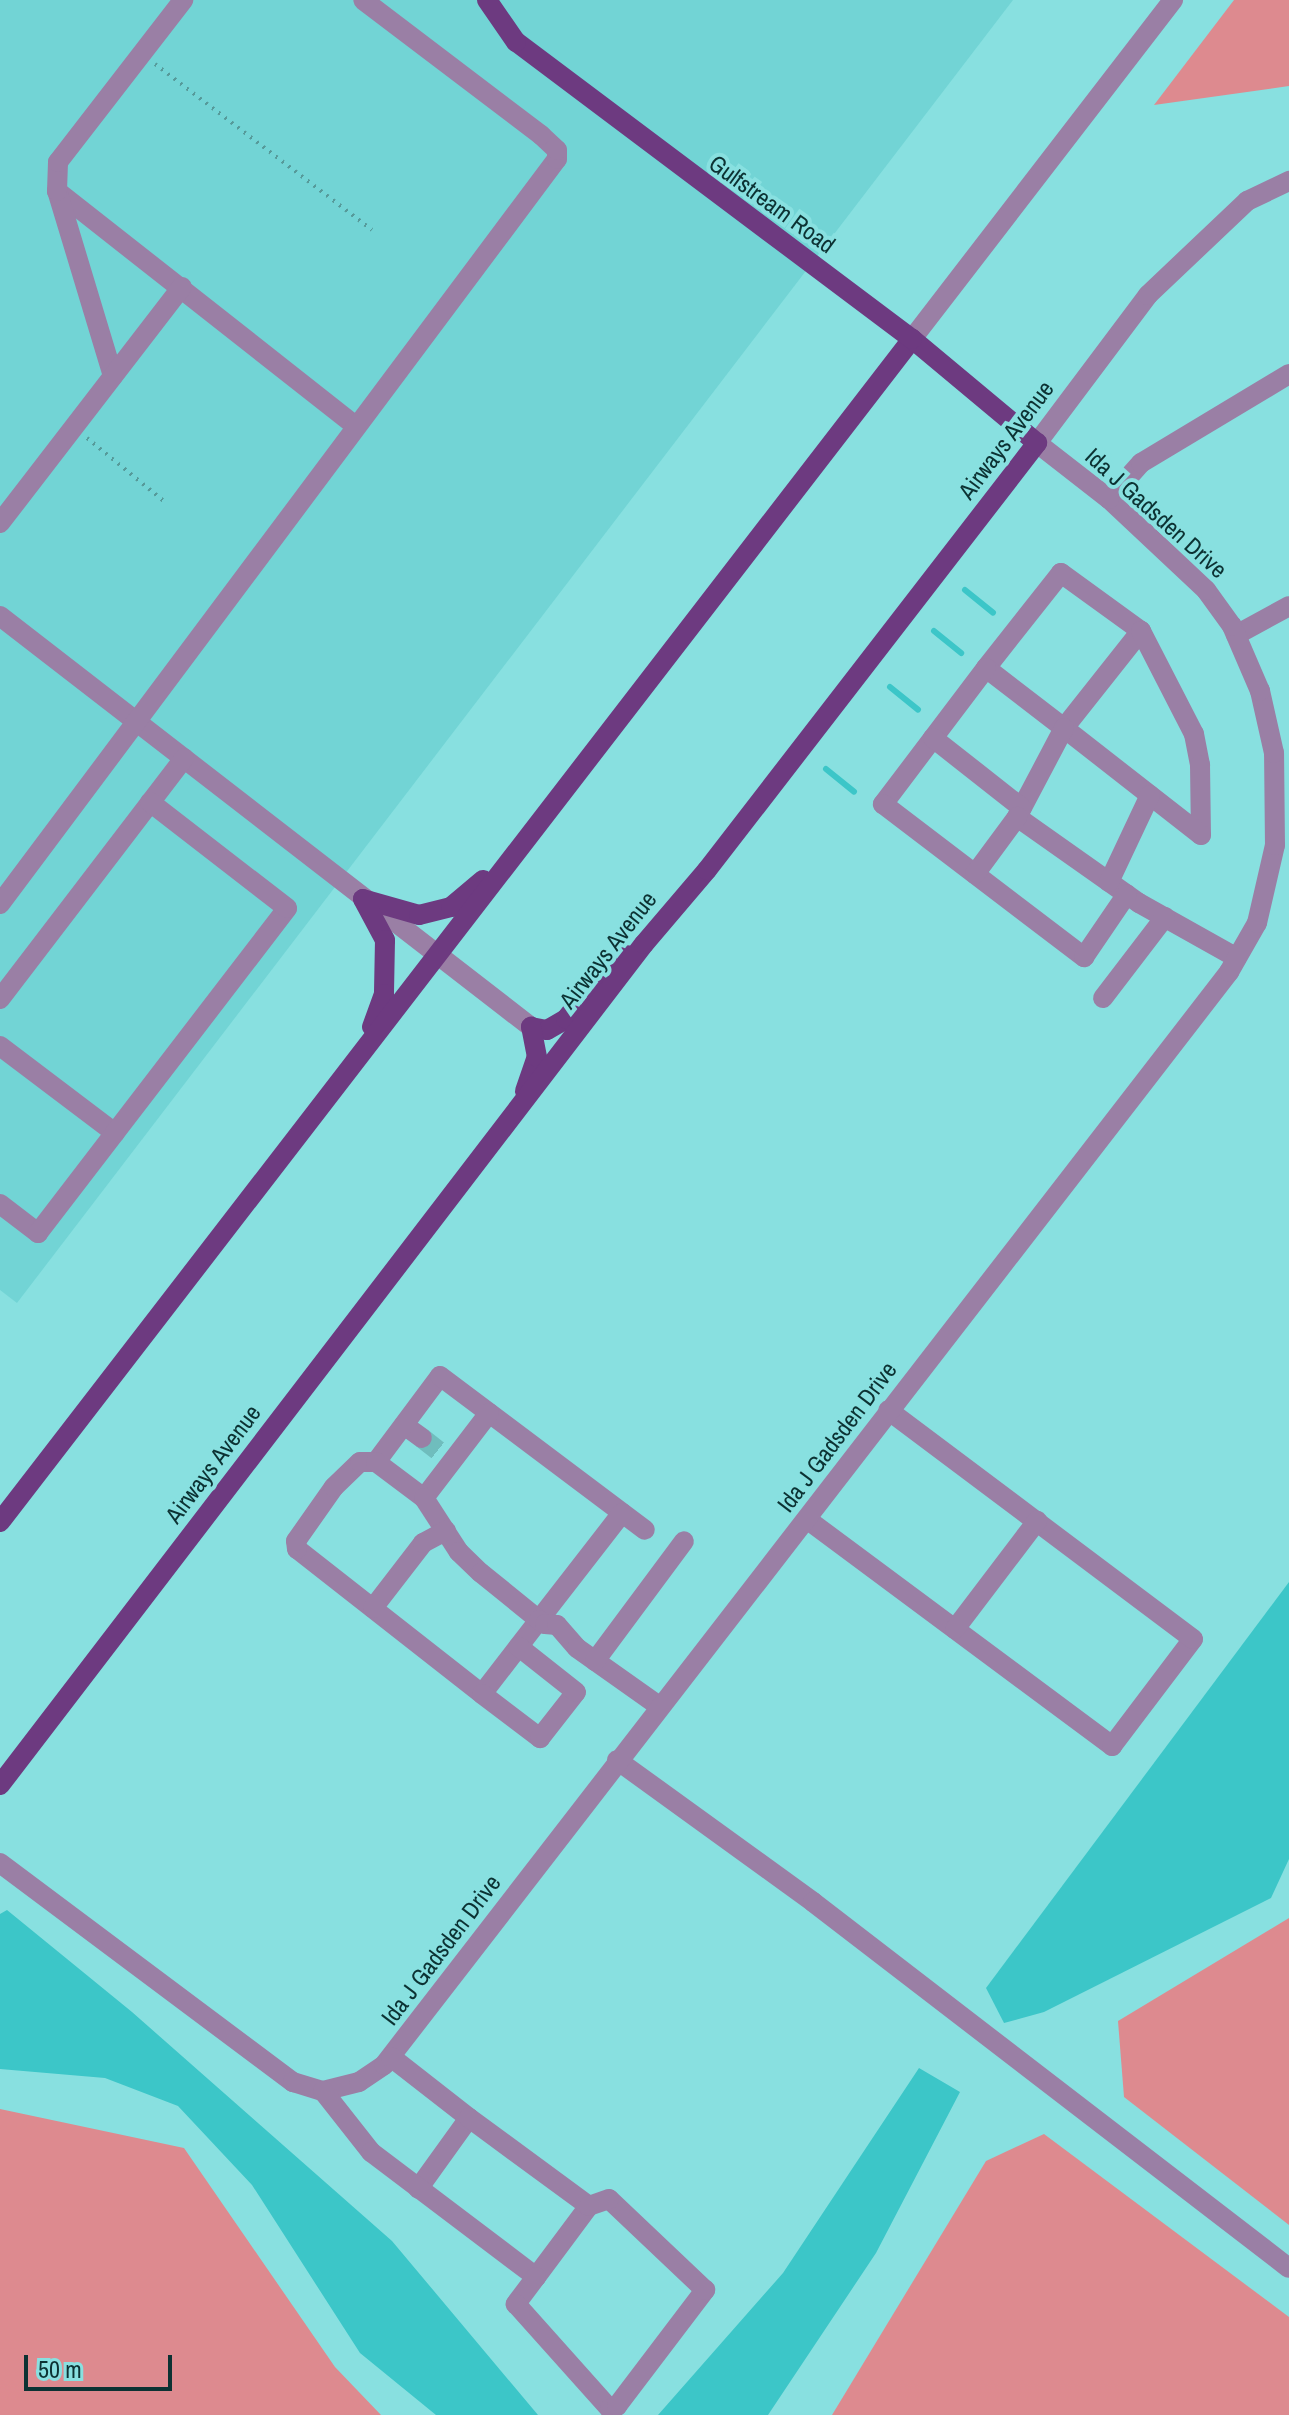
<!DOCTYPE html>
<html>
<head>
<meta charset="utf-8">
<style>
	body { margin:0 }
	#map { position:relative; width:1289px; height:2415px; overflow:hidden; background:#88e0e0; font-family:"Archivo Narrow",sans-serif }
	div>[style] { position:absolute }
	[style*='--x'] { left:calc(var(--x)*1px); top:calc(var(--y)*1px); width:calc(var(--w)*1px); rotate:calc(var(--a)*1deg) }
	.built>* { inset:0; background:#72d4d5 }
	.green>* { inset:0; background:#dd8a8f }
	.water>* { inset:0; background:#3cc6c8 }
	.stream>* { height:6px; margin:-3px; padding:0 3px; transform-origin:3px; border-radius:3px; background:#3cc6c8 }
	.minor-tunnel>* { height:20px; margin-top:-10px; transform-origin:0; background:repeating-linear-gradient(90deg,#6fbdbd 0 20px,transparent 0 30px) }
	.path>* { height:4px; margin-top:-2px; transform-origin:0; background:repeating-linear-gradient(90deg,#569a9a 0 2px,transparent 0 8px) }
	.minor>* { height:20px; margin:-10px; padding:0 10px; transform-origin:10px; border-radius:10px; background:#9a7fa5 }
	.major>* { height:20px; margin:-10px; padding:0 10px; transform-origin:10px; border-radius:10px; background:#6d3a80 }
	span { translate:-50% -50%; white-space:nowrap; text-align:center; line-height:1.15; -webkit-text-stroke:8px #88e0e0; paint-order:stroke }
	.street-label { font-size:24px; color:#0c3233 }
	.scale { position:absolute; left:24px; top:2355px; width:148px; height:36px; box-sizing:border-box; border:4px solid #0c3233; border-top:0; padding-left:10px; font-size:24px; line-height:28px; white-space:nowrap; color:#0c3233; -webkit-text-stroke:6px #88e0e0; paint-order:stroke }
</style>
</head>
<body>
<div id="map">
	<div class="built">
		<i style="clip-path:polygon(0 0,1013px 0,17px 1303px,0 1290px)"></i>
	</div>
	<div class="green">
		<i style="clip-path:polygon(1234px 0,1289px 0,1289px 86px,1154px 105px)"></i>
		<i style="clip-path:polygon(1289px 1918px,1289px 2225px,1124px 2097px,1118px 2021px)"></i>
		<i style="clip-path:polygon(0 2109px,184px 2148px,335px 2367px,381px 2415px,0 2415px)"></i>
		<i style="clip-path:polygon(1044px 2134px,1289px 2317px,1289px 2415px,832px 2415px,986px 2161px)"></i>
	</div>
	<div class="water">
		<i style="clip-path:polygon(1289px 1582px,1289px 1859px,1271px 1898px,1044px 2012px,1004px 2023px,986px 1988px)"></i>
		<i style="clip-path:polygon(7px 1910px,132px 2012px,392px 2241px,538px 2415px,436px 2415px,360px 2353px,252px 2185px,178px 2106px,105px 2078px,0 2069px,0 1914px)"></i>
		<i style="clip-path:polygon(919px 2068px,960px 2092px,876px 2253px,768px 2415px,658px 2415px,783px 2273px)"></i>
	</div>
	<div class="stream">
		<i style="--x:965;--y:590;--w:36;--a:39"></i>
		<i style="--x:934;--y:631;--w:35;--a:39"></i>
		<i style="--x:890;--y:687;--w:36;--a:39"></i>
		<i style="--x:826;--y:769;--w:36;--a:39"></i>
	</div>
	<div class="minor-tunnel">
		<i style="--x:422;--y:1438;--w:24;--a:38"></i>
	</div>
	<div class="path">
		<i style="--x:155;--y:64;--w:273;--a:37.4"></i>
		<i style="--x:87;--y:438;--w:101;--a:39.4"></i>
	</div>
	<div class="minor">
		<i style="--x:57;--y:191;--w:380;--a:38.2"></i>
		<i style="--x:912;--y:339;--w:428;--a:-52.4"></i>
		<i style="--x:113;--y:376;--w:193;--a:-106.8"></i>
		<i style="--x:57;--y:191;--w:29;--a:-88"></i>
		<i style="--x:58;--y:162;--w:205;--a:-52.3"></i>
		<i style="--x:1109;--y:499;--w:48;--a:-48.4"></i>
		<i style="--x:1141;--y:463;--w:173;--a:-31"></i>
		<i style="--x:0;--y:523;--w:298;--a:-52.4"></i>
		<i style="--x:0;--y:616;--w:671;--a:37.74"></i>
		<i style="--x:1141;--y:631;--w:99;--a:-144.1"></i>
		<i style="--x:1061;--y:573;--w:121;--a:128.3"></i>
		<i style="--x:986;--y:668;--w:98;--a:37.6"></i>
		<i style="--x:1064;--y:728;--w:124;--a:-51.6"></i>
		<i style="--x:1141;--y:631;--w:116;--a:62.8"></i>
		<i style="--x:1194;--y:734;--w:32;--a:79"></i>
		<i style="--x:1200;--y:765;--w:70;--a:89.2"></i>
		<i style="--x:1201;--y:835;--w:174;--a:-142"></i>
		<i style="--x:1064;--y:728;--w:101;--a:117.8"></i>
		<i style="--x:1017;--y:817;--w:149;--a:35.2"></i>
		<i style="--x:1139;--y:903;--w:112;--a:29.3"></i>
		<i style="--x:1236;--y:635;--w:60;--a:-28.7"></i>
		<i style="--x:986;--y:668;--w:171;--a:127.1"></i>
		<i style="--x:883;--y:804;--w:253;--a:37.3"></i>
		<i style="--x:1084;--y:957;--w:76;--a:-55.7"></i>
		<i style="--x:933;--y:738;--w:113;--a:38.2"></i>
		<i style="--x:975;--y:874;--w:71;--a:-53.6"></i>
		<i style="--x:1109;--y:882;--w:96;--a:-64.8"></i>
		<i style="--x:0;--y:904;--w:930;--a:-53.22"></i>
		<i style="--x:557;--y:159;--w:9;--a:-90"></i>
		<i style="--x:557;--y:150;--w:22;--a:-137"></i>
		<i style="--x:541;--y:135;--w:223;--a:-142.8"></i>
		<i style="--x:1103;--y:998;--w:102;--a:-52.6"></i>
		<i style="--x:0;--y:999;--w:303;--a:-52.6"></i>
		<i style="--x:0;--y:1046;--w:144;--a:37.1"></i>
		<i style="--x:0;--y:1204;--w:48;--a:37.3"></i>
		<i style="--x:38;--y:1233;--w:409;--a:-52.5"></i>
		<i style="--x:287;--y:908;--w:173;--a:-142.3"></i>
		<i style="--x:404;--y:1425;--w:22;--a:36"></i>
		<i style="--x:376;--y:1462;--w:107;--a:-53.3"></i>
		<i style="--x:440;--y:1376;--w:256;--a:36.9"></i>
		<i style="--x:424;--y:1498;--w:107;--a:-52.6"></i>
		<i style="--x:622;--y:1513;--w:135;--a:127.8"></i>
		<i style="--x:539;--y:1620;--w:93;--a:127.6"></i>
		<i style="--x:482;--y:1694;--w:235;--a:-141.9"></i>
		<i style="--x:297;--y:1549;--w:8;--a:-97"></i>
		<i style="--x:296;--y:1541;--w:66;--a:-54.9"></i>
		<i style="--x:334;--y:1487;--w:36;--a:-44"></i>
		<i style="--x:360;--y:1462;--w:16;--a:0"></i>
		<i style="--x:376;--y:1462;--w:60;--a:36.9"></i>
		<i style="--x:424;--y:1498;--w:64;--a:57.1"></i>
		<i style="--x:459;--y:1552;--w:30;--a:44"></i>
		<i style="--x:481;--y:1573;--w:75;--a:39"></i>
		<i style="--x:539;--y:1620;--w:7;--a:34"></i>
		<i style="--x:545;--y:1624;--w:12;--a:5"></i>
		<i style="--x:557;--y:1625;--w:30;--a:49"></i>
		<i style="--x:577;--y:1648;--w:100;--a:35.3"></i>
		<i style="--x:808;--y:1520;--w:379;--a:36.6"></i>
		<i style="--x:1112;--y:1746;--w:134;--a:-52.9"></i>
		<i style="--x:1193;--y:1639;--w:381;--a:-143.1"></i>
		<i style="--x:373;--y:1608;--w:82;--a:-52.4"></i>
		<i style="--x:423;--y:1543;--w:26;--a:-28"></i>
		<i style="--x:955;--y:1629;--w:136;--a:-52.8"></i>
		<i style="--x:595;--y:1661;--w:149;--a:-53.4"></i>
		<i style="--x:482;--y:1694;--w:73;--a:37.2"></i>
		<i style="--x:540;--y:1738;--w:58;--a:-52"></i>
		<i style="--x:576;--y:1692;--w:73;--a:-141.7"></i>
		<i style="--x:617;--y:1760;--w:242;--a:35.9"></i>
		<i style="--x:813;--y:1902;--w:600;--a:37.56"></i>
		<i style="--x:0;--y:1863;--w:366;--a:36.8"></i>
		<i style="--x:293;--y:2082;--w:31;--a:17"></i>
		<i style="--x:323;--y:2091;--w:37;--a:-14"></i>
		<i style="--x:359;--y:2082;--w:30;--a:-34"></i>
		<i style="--x:384;--y:2065;--w:1382;--a:-52.29"></i>
		<i style="--x:1229;--y:972;--w:56;--a:-60.3"></i>
		<i style="--x:1257;--y:923;--w:80;--a:-77"></i>
		<i style="--x:1275;--y:845;--w:92;--a:-90.6"></i>
		<i style="--x:1274;--y:753;--w:64;--a:-102.7"></i>
		<i style="--x:1260;--y:691;--w:71;--a:-113.3"></i>
		<i style="--x:1232;--y:626;--w:44;--a:-125.8"></i>
		<i style="--x:1206;--y:590;--w:133;--a:-136.8"></i>
		<i style="--x:1109;--y:499;--w:91;--a:-142.1"></i>
		<i style="--x:1037;--y:443;--w:185;--a:-53.1"></i>
		<i style="--x:1148;--y:295;--w:137;--a:-43.5"></i>
		<i style="--x:1247;--y:201;--w:47;--a:-25.5"></i>
		<i style="--x:391;--y:2057;--w:99;--a:38"></i>
		<i style="--x:469;--y:2118;--w:87;--a:125.7"></i>
		<i style="--x:323;--y:2091;--w:78;--a:51.8"></i>
		<i style="--x:371;--y:2152;--w:207;--a:37.1"></i>
		<i style="--x:536;--y:2277;--w:89;--a:-53.3"></i>
		<i style="--x:589;--y:2206;--w:149;--a:-143.7"></i>
		<i style="--x:536;--y:2277;--w:34;--a:127"></i>
		<i style="--x:516;--y:2304;--w:141;--a:48.2"></i>
		<i style="--x:610;--y:2409;--w:8;--a:-23"></i>
		<i style="--x:617;--y:2406;--w:146;--a:-52.8"></i>
		<i style="--x:705;--y:2290;--w:132;--a:-136.5"></i>
		<i style="--x:609;--y:2199;--w:21;--a:161"></i>
	</div>
	<div class="major">
		<i style="--x:363;--y:899;--w:58;--a:15.9"></i>
		<i style="--x:419;--y:915;--w:33;--a:-14"></i>
		<i style="--x:451;--y:907;--w:42;--a:-40.2"></i>
		<i style="--x:363;--y:899;--w:47;--a:61.8"></i>
		<i style="--x:385;--y:940;--w:54;--a:91.1"></i>
		<i style="--x:384;--y:994;--w:35;--a:110"></i>
		<i style="--x:531;--y:1027;--w:16;--a:11"></i>
		<i style="--x:547;--y:1030;--w:22;--a:-30"></i>
		<i style="--x:566;--y:1019;--w:60;--a:-51.8"></i>
		<i style="--x:603;--y:972;--w:30;--a:-34"></i>
		<i style="--x:525;--y:1091;--w:36;--a:-71"></i>
		<i style="--x:537;--y:1057;--w:31;--a:-101"></i>
		<i style="--x:0;--y:1522;--w:1494;--a:-52.37"></i>
		<i style="--x:0;--y:1785;--w:1059;--a:-52.56"></i>
		<i style="--x:644;--y:944;--w:97;--a:-49.6"></i>
		<i style="--x:707;--y:870;--w:540;--a:-52.3"></i>
		<i style="--x:1037;--y:443;--w:163;--a:-140.2"></i>
		<i style="--x:912;--y:339;--w:495;--a:-143.1"></i>
		<i style="--x:516;--y:42;--w:51;--a:-124.6"></i>
	</div>
	<div class="street-label">
		<span style="left:772px;top:204px;rotate:36deg">Gulfstream Road</span>
		<span style="left:1006px;top:440px;rotate:-53deg">Airways Avenue</span>
		<span style="left:1156px;top:513px;rotate:42deg">Ida J Gadsden Drive</span>
		<span style="left:608px;top:950px;rotate:-52deg">Airways Avenue</span>
		<span style="left:837px;top:1437px;rotate:-53deg">Ida J Gadsden Drive</span>
		<span style="left:213px;top:1464px;rotate:-53deg">Airways Avenue</span>
		<span style="left:441px;top:1950px;rotate:-53deg">Ida J Gadsden Drive</span>
	</div>
	<div class="scale">50 m</div>
</div>
</body>
</html>
